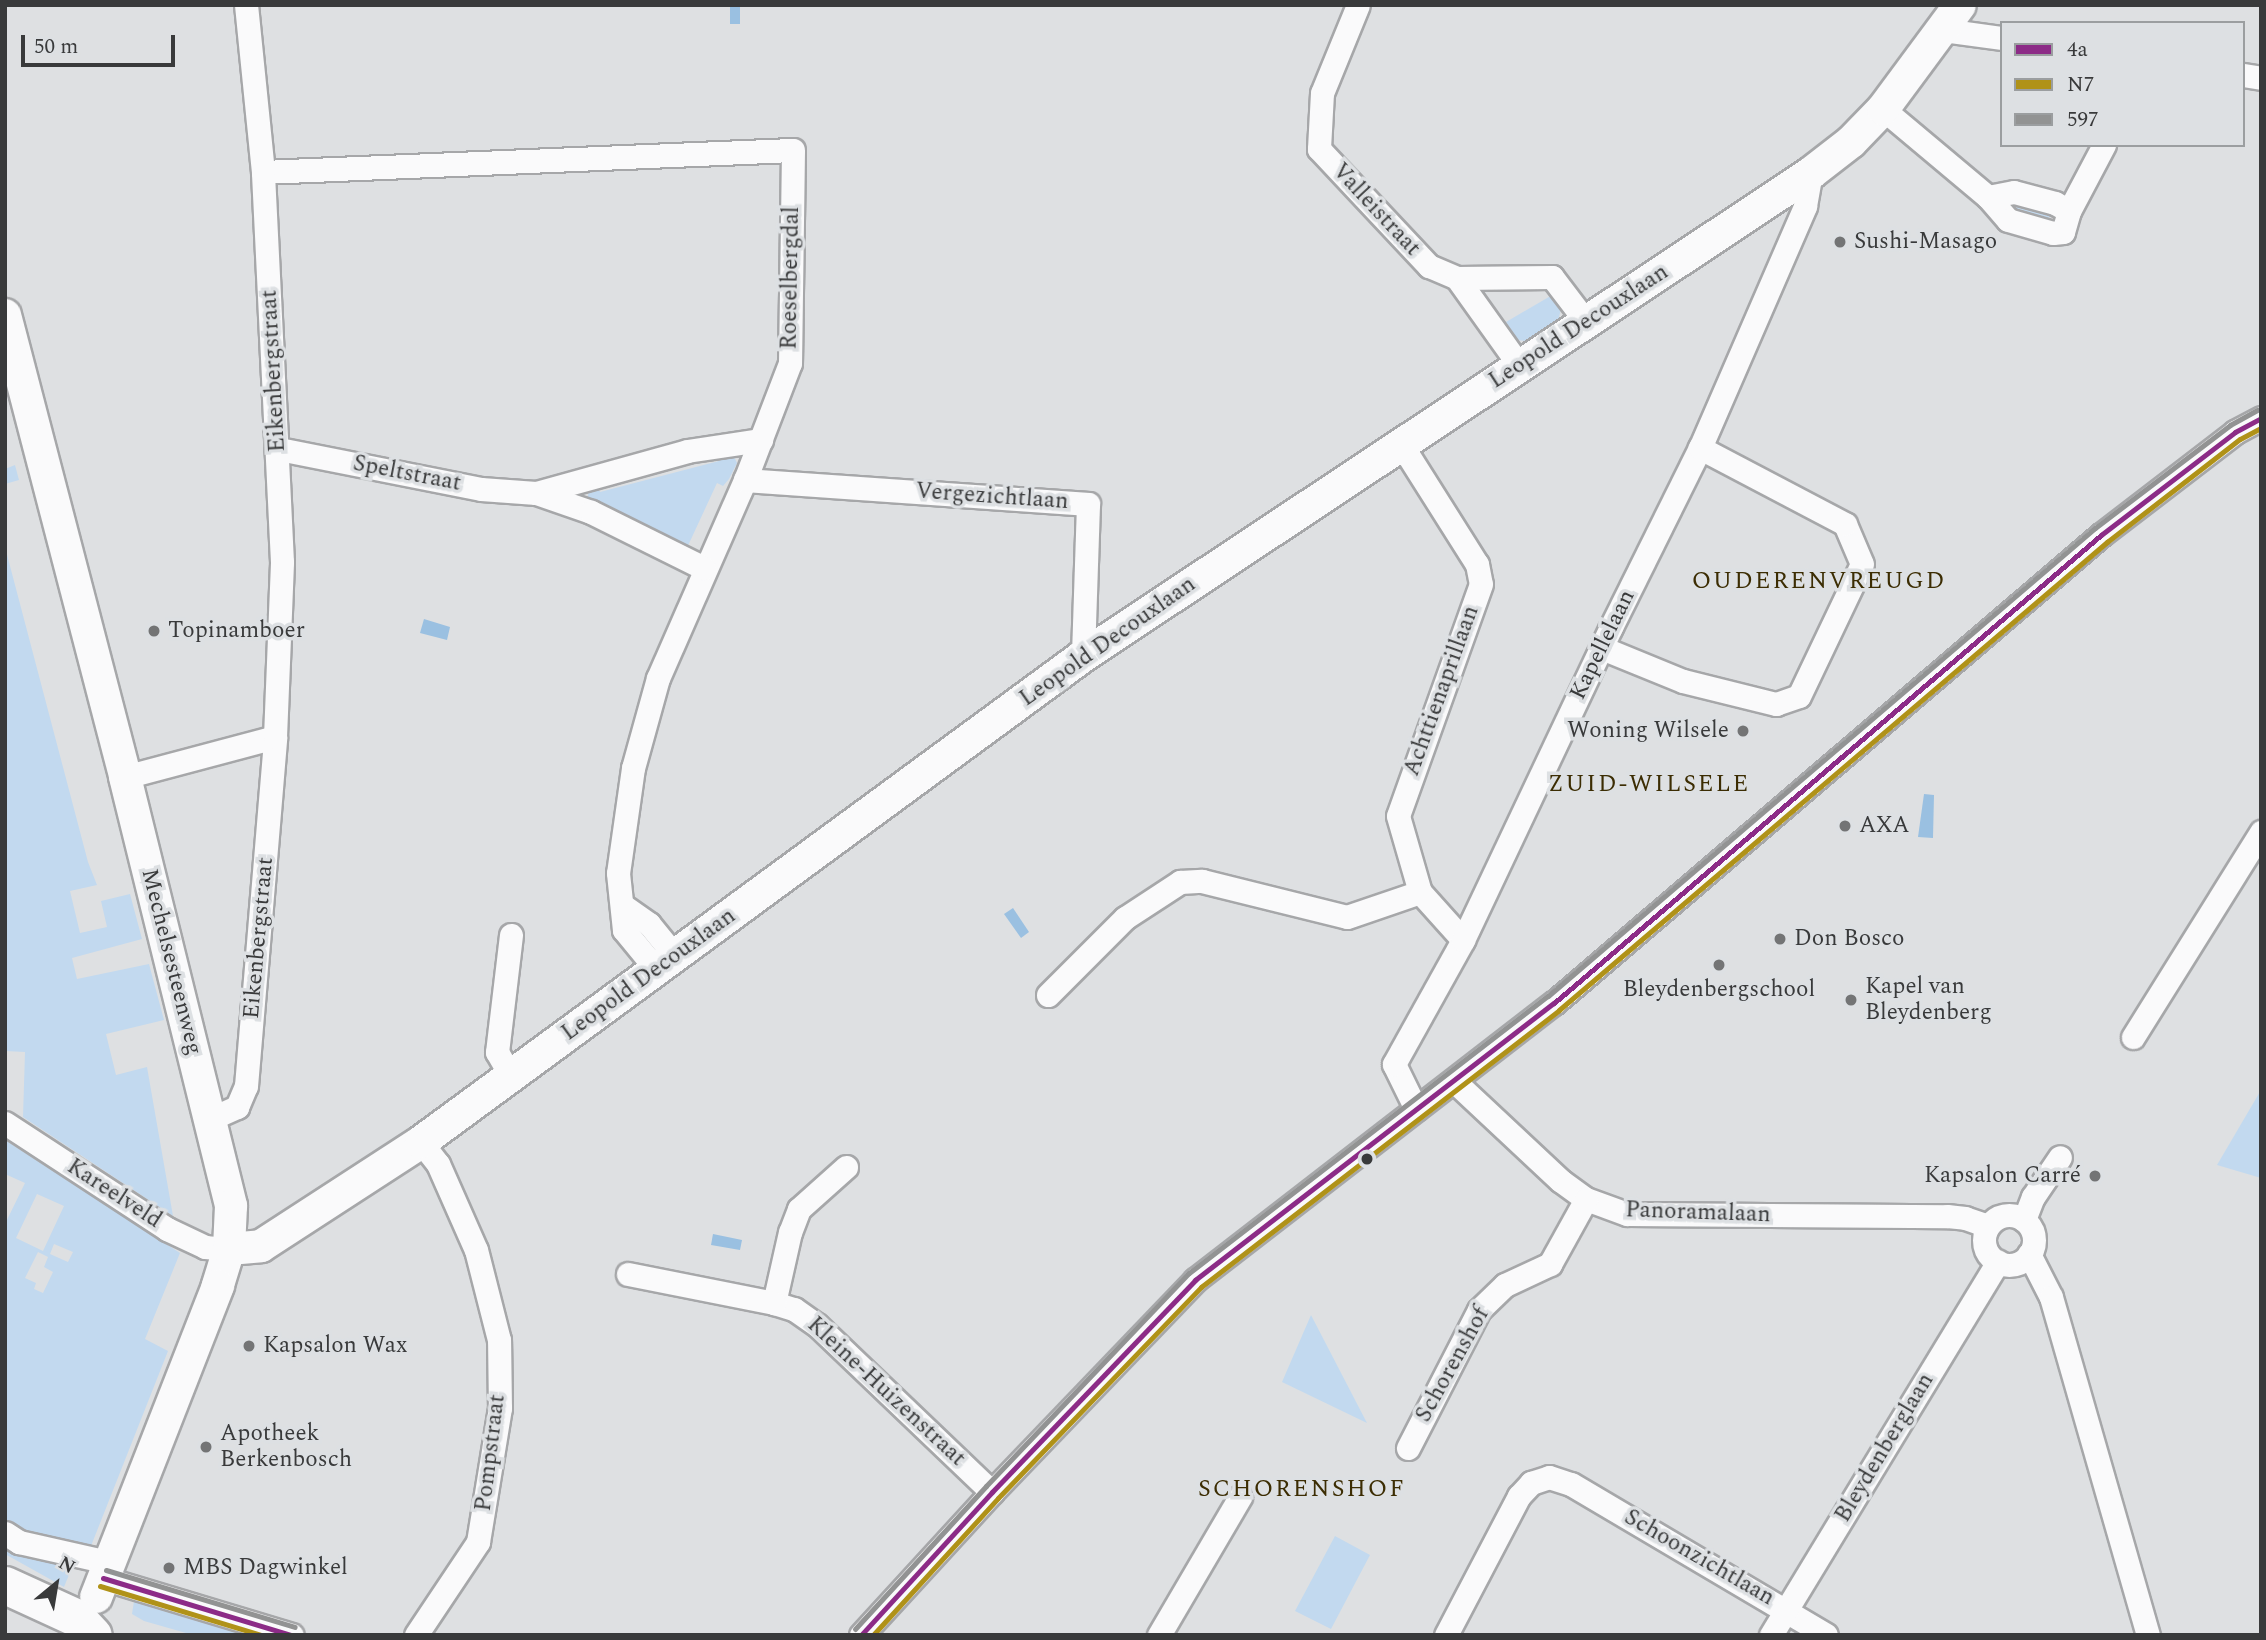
<!DOCTYPE html>
<html>
<head>
<meta charset="utf-8">
<style>
	body { margin:0 }
	#map { position:relative; width:2266px; height:1640px; overflow:hidden; background:#dee0e2; font-family:Spectral,serif }
	div>[style] { position:absolute }
	[style*='--x'] { left:calc(var(--x)*1px); top:calc(var(--y)*1px); width:calc(var(--w)*1px); rotate:calc(var(--a)*1deg) }
	.green>* { inset:0; background:#c2d9ef }
	.water>* { inset:0; background:#9ac0e1 }
	.roads { filter:drop-shadow(2px 0 #a6a7a9) drop-shadow(-2px 0 #a6a7a9) drop-shadow(0 2px #a6a7a9) drop-shadow(0 -2px #a6a7a9) }
	.street>* { height:23px; margin:-11.5px; padding:0 11.5px; transform-origin:11.5px; border-radius:11.5px; background:#fafafb }
	.street>.ring { margin:-11.5px; padding:0; box-sizing:content-box; background:none; border:23px solid #fafafb; border-radius:50% }
	.secondary>* { height:32px; margin:-16px; padding:0 16px; transform-origin:16px; border-radius:16px; background:#fafafb }
	.primary>* { height:37px; margin:-18.5px; padding:0 18.5px; transform-origin:18.5px; border-radius:18.5px; background:#fafafb }
	.bus-1>* { height:5px; margin:-2.5px; padding:0 2.5px; transform-origin:2.5px; border-radius:2.5px; background:#8c2b87 }
	.bus-2>* { height:5px; margin:-2.5px; padding:0 2.5px; transform-origin:2.5px; border-radius:2.5px; background:#b09218 }
	.bus-3>* { height:5px; margin:-2.5px; padding:0 2.5px; transform-origin:2.5px; border-radius:2.5px; background:#929393 }
	.dots>* { width:19px; height:19px; translate:-50% -50%; box-sizing:border-box; border:4px solid #dde0e3; border-radius:50% }
	span { translate:-50% -50%; white-space:nowrap; text-align:center; line-height:1.15; -webkit-text-stroke:7px #dde0e3; paint-order:stroke }
	.street-label { font-size:23px; color:#393a3b }
	.poi-label { font-size:23px; color:#393a3b }
	.left { translate:0 -50%; text-align:left }
	.right { translate:-100% -50%; text-align:right }
	.neighbourhood-label { font-size:24px; color:#3c2d03; letter-spacing:2px }
	.frame { position:absolute; inset:0; border:7px solid #393a3b; pointer-events:none }
	.legend { position:absolute; left:2000px; top:21px; width:245px; height:126px; box-sizing:border-box; background:#dde0e3; border:2px solid #9b9ea0; margin:0; padding:9px 12px; list-style:none; font-size:21px; color:#393a3b }
	.legend li { display:flex; align-items:center; gap:14px; height:35px }
	.legend b { width:35px; border:2px solid #9b9ea0 }
	.north { position:absolute; left:21px; top:1549px; width:70px; height:70px; -webkit-text-stroke:5px #dde0e3; paint-order:stroke; rotate:30deg; font-size:19px; font-weight:700; line-height:28px; text-align:center; color:#393a3b }
	.north::after { content:''; display:block; margin:auto; width:24px; height:32px; background:#393a3b; clip-path:polygon(50% 0,100% 100%,50% 72%,0 100%) }
	.scale { position:absolute; left:21px; top:35px; width:154px; height:32px; box-sizing:border-box; border:4px solid #393a3b; border-top:0; padding-left:9px; font-size:21px; line-height:24px; white-space:nowrap; color:#393a3b; -webkit-text-stroke:5px #dde0e3; paint-order:stroke }
</style>
</head>
<body>
<div id="map">
	<div class="green">
		<i style="clip-path:polygon(2011px 202px,2051px 213px,2051px 216px,2046px 220px,2009px 209px)"></i>
		<i style="clip-path:polygon(1554px 294px,1562px 305px,1558px 321px,1527px 341px,1518px 340px,1506px 322px)"></i>
		<i style="clip-path:polygon(733px 455px,737px 463px,729px 479px,723px 486px,717px 483px,686px 550px,587px 500px,589px 490px,598px 487px,600px 492px,719px 461px,718px 456px)"></i>
		<i style="clip-path:polygon(15px 465px,19px 480px,5px 484px,5px 469px)"></i>
		<i style="clip-path:polygon(5px 547px,88px 862px,97px 885px,70px 891px,80px 933px,107px 927px,101px 901px,130px 894px,142px 939px,72px 958px,77px 979px,149px 964px,164px 1020px,106px 1034px,116px 1075px,147px 1067px,173px 1216px,23px 1117px,25px 1052px,5px 1051px)"></i>
		<i style="clip-path:polygon(2261px 1090px,2261px 1178px,2217px 1165px)"></i>
		<i style="clip-path:polygon(evenodd,5px 1140px,180px 1253px,145px 1339px,168px 1351px,91px 1546px,23px 1535px,5px 1523px,5px 1224px,25px 1183px,5px 1174px,5px 1140px,37px 1194px,64px 1206px,43px 1251px,16px 1238px,37px 1194px,5px 1140px,54px 1244px,73px 1252px,68px 1262px,50px 1254px,54px 1244px,5px 1140px,38px 1252px,48px 1257px,44px 1267px,53px 1272px,43px 1293px,34px 1289px,36px 1283px,25px 1278px,38px 1252px)"></i>
		<i style="clip-path:polygon(1311px 1315px,1367px 1423px,1282px 1382px)"></i>
		<i style="clip-path:polygon(1335px 1536px,1370px 1555px,1331px 1629px,1295px 1611px)"></i>
		<i style="clip-path:polygon(5px 1544px,73px 1565px,64px 1587px,5px 1554px)"></i>
		<i style="clip-path:polygon(134px 1601px,254px 1635px,193px 1635px,144px 1621px,132px 1614px)"></i>
	</div>
	<div class="water">
		<i style="clip-path:polygon(730px 5px,740px 5px,740px 24px,730px 24px)"></i>
		<i style="clip-path:polygon(424px 619px,450px 627px,447px 640px,420px 633px)"></i>
		<i style="clip-path:polygon(1924px 794px,1934px 795px,1933px 838px,1918px 837px)"></i>
		<i style="clip-path:polygon(1013px 908px,1029px 932px,1021px 938px,1004px 914px)"></i>
		<i style="clip-path:polygon(713px 1234px,742px 1240px,740px 1250px,711px 1245px)"></i>
	</div>
	<div class="roads">
		<div class="street">
			<i style="--x:1358;--y:5;--w:95;--a:112.2"></i>
			<i style="--x:1322;--y:93;--w:56;--a:93.1"></i>
			<i style="--x:1319;--y:149;--w:161;--a:46.8"></i>
			<i style="--x:1429;--y:266;--w:30;--a:23"></i>
			<i style="--x:1457;--y:278;--w:107;--a:54.5"></i>
			<i style="--x:1943;--y:30;--w:60;--a:7.7"></i>
			<i style="--x:2243;--y:75;--w:18;--a:9"></i>
			<i style="--x:1883;--y:109;--w:137;--a:40"></i>
			<i style="--x:1988;--y:197;--w:30;--a:49"></i>
			<i style="--x:2008;--y:220;--w:47;--a:16.1"></i>
			<i style="--x:2053;--y:233;--w:10;--a:-6"></i>
			<i style="--x:2063;--y:232;--w:22;--a:-74"></i>
			<i style="--x:2069;--y:211;--w:75;--a:-62.1"></i>
			<i style="--x:263;--y:172;--w:530;--a:-2.38"></i>
			<i style="--x:793;--y:150;--w:213;--a:90.8"></i>
			<i style="--x:790;--y:363;--w:125;--a:111"></i>
			<i style="--x:745;--y:480;--w:216;--a:113.7"></i>
			<i style="--x:658;--y:678;--w:93;--a:105.5"></i>
			<i style="--x:633;--y:768;--w:106;--a:98.1"></i>
			<i style="--x:618;--y:873;--w:57;--a:84"></i>
			<i style="--x:624;--y:930;--w:52;--a:50.5"></i>
			<i style="--x:1988;--y:197;--w:26;--a:-11"></i>
			<i style="--x:2014;--y:192;--w:42;--a:15"></i>
			<i style="--x:2055;--y:203;--w:16;--a:30"></i>
			<i style="--x:1457;--y:278;--w:95;--a:-0.6"></i>
			<i style="--x:1552;--y:277;--w:58;--a:52.7"></i>
			<i style="--x:1401;--y:444;--w:142;--a:57.7"></i>
			<i style="--x:1477;--y:564;--w:20;--a:79"></i>
			<i style="--x:1481;--y:584;--w:246;--a:109.7"></i>
			<i style="--x:1398;--y:816;--w:79;--a:73.9"></i>
			<i style="--x:1420;--y:892;--w:64;--a:48.1"></i>
			<i style="--x:279;--y:449;--w:206;--a:11.2"></i>
			<i style="--x:481;--y:489;--w:55;--a:4.2"></i>
			<i style="--x:536;--y:493;--w:157;--a:-15.5"></i>
			<i style="--x:687;--y:451;--w:75;--a:-8.5"></i>
			<i style="--x:745;--y:480;--w:344;--a:4"></i>
			<i style="--x:1088;--y:504;--w:152;--a:91.9"></i>
			<i style="--x:536;--y:493;--w:58;--a:19.1"></i>
			<i style="--x:591;--y:512;--w:126;--a:26.4"></i>
			<i style="--x:1602;--y:648;--w:87;--a:22.2"></i>
			<i style="--x:1683;--y:681;--w:96;--a:13.9"></i>
			<i style="--x:1776;--y:704;--w:24;--a:-19"></i>
			<i style="--x:1799;--y:696;--w:146;--a:-64.5"></i>
			<i style="--x:1862;--y:564;--w:43;--a:-113"></i>
			<i style="--x:1845;--y:524;--w:164;--a:-152.3"></i>
			<i style="--x:125;--y:777;--w:155;--a:-14.9"></i>
			<i style="--x:622;--y:905;--w:33;--a:35"></i>
			<i style="--x:649;--y:924;--w:41;--a:50.9"></i>
			<i style="--x:511;--y:935;--w:118;--a:96.8"></i>
			<i style="--x:497;--y:1052;--w:28;--a:60"></i>
			<i style="--x:1048;--y:995;--w:109;--a:-45"></i>
			<i style="--x:1125;--y:918;--w:66;--a:-33.2"></i>
			<i style="--x:1180;--y:882;--w:22;--a:-3"></i>
			<i style="--x:1202;--y:881;--w:149;--a:13.9"></i>
			<i style="--x:1347;--y:917;--w:77;--a:-18.9"></i>
			<i style="--x:2133;--y:1037;--w:242;--a:-58"></i>
			<i style="--x:1454;--y:1081;--w:146;--a:43.1"></i>
			<i style="--x:1561;--y:1181;--w:31;--a:36"></i>
			<i style="--x:1586;--y:1199;--w:44;--a:20.1"></i>
			<i style="--x:1627;--y:1214;--w:320;--a:0.4"></i>
			<i style="--x:1947;--y:1216;--w:18;--a:6"></i>
			<i style="--x:1965;--y:1218;--w:24;--a:19"></i>
			<i style="--x:1416;--y:1109;--w:50;--a:-116.1"></i>
			<i style="--x:1394;--y:1064;--w:142;--a:-60.9"></i>
			<i style="--x:1463;--y:940;--w:346;--a:-64.7"></i>
			<i style="--x:1611;--y:627;--w:200;--a:-63.6"></i>
			<i style="--x:1700;--y:448;--w:264;--a:-66.5"></i>
			<i style="--x:1805;--y:206;--w:34;--a:-80"></i>
			<i style="--x:210;--y:1119;--w:30;--a:-24"></i>
			<i style="--x:237;--y:1107;--w:23;--a:-67"></i>
			<i style="--x:246;--y:1086;--w:350;--a:-85.2"></i>
			<i style="--x:275;--y:737;--w:175;--a:-87.7"></i>
			<i style="--x:282;--y:562;--w:390;--a:-92.8"></i>
			<i style="--x:263;--y:172;--w:168;--a:-95.8"></i>
			<i style="--x:5;--y:1123;--w:194;--a:33.2"></i>
			<i style="--x:167;--y:1229;--w:42;--a:25.3"></i>
			<i style="--x:205;--y:1247;--w:24;--a:5"></i>
			<i style="--x:846;--y:1167;--w:63;--a:138.2"></i>
			<i style="--x:799;--y:1209;--w:25;--a:111"></i>
			<i style="--x:790;--y:1232;--w:73;--a:102.7"></i>
			<i style="--x:774;--y:1303;--w:21;--a:17"></i>
			<i style="--x:794;--y:1309;--w:28;--a:35"></i>
			<i style="--x:817;--y:1325;--w:242;--a:43.7"></i>
			<i class="ring" style="left:1984px;top:1215px;width:27px;height:27px"></i>
			<i style="--x:2024;--y:1220;--w:25;--a:-69"></i>
			<i style="--x:2033;--y:1197;--w:48;--a:-56"></i>
			<i style="--x:2029;--y:1254;--w:48;--a:62.9"></i>
			<i style="--x:2051;--y:1297;--w:352;--a:74"></i>
			<i style="--x:628;--y:1274;--w:149;--a:11.2"></i>
			<i style="--x:1408;--y:1448;--w:155;--a:-62.8"></i>
			<i style="--x:1479;--y:1310;--w:36;--a:-44"></i>
			<i style="--x:1505;--y:1285;--w:50;--a:-25"></i>
			<i style="--x:1550;--y:1264;--w:74;--a:-61"></i>
			<i style="--x:5;--y:1533;--w:17;--a:33"></i>
			<i style="--x:19;--y:1542;--w:91;--a:12.7"></i>
			<i style="--x:103;--y:1578;--w:197;--a:16.8"></i>
			<i style="--x:416;--y:1635;--w:112;--a:-56.3"></i>
			<i style="--x:478;--y:1542;--w:136;--a:-80.7"></i>
			<i style="--x:500;--y:1408;--w:68;--a:-90.8"></i>
			<i style="--x:499;--y:1340;--w:93;--a:-104.3"></i>
			<i style="--x:476;--y:1250;--w:94;--a:-113.8"></i>
			<i style="--x:438;--y:1164;--w:28;--a:-128"></i>
			<i style="--x:861;--y:1635;--w:194;--a:-47.5"></i>
			<i style="--x:992;--y:1492;--w:294;--a:-46.2"></i>
			<i style="--x:1195;--y:1280;--w:453;--a:-37.7"></i>
			<i style="--x:1554;--y:1003;--w:720;--a:-40.55"></i>
			<i style="--x:2101;--y:535;--w:169;--a:-37.5"></i>
			<i style="--x:2235;--y:432;--w:30;--a:-28"></i>
			<i style="--x:1159;--y:1635;--w:160;--a:-59.6"></i>
			<i style="--x:1446;--y:1635;--w:157;--a:-62.3"></i>
			<i style="--x:1519;--y:1496;--w:18;--a:-47"></i>
			<i style="--x:1531;--y:1483;--w:19;--a:-18"></i>
			<i style="--x:1549;--y:1477;--w:23;--a:18"></i>
			<i style="--x:1571;--y:1484;--w:296;--a:30.6"></i>
			<i style="--x:1771;--y:1635;--w:437;--a:-58.7"></i>
		</div>
		<div class="secondary">
			<i style="--x:5;--y:315;--w:477;--a:75.4"></i>
			<i style="--x:125;--y:777;--w:442;--a:76.1"></i>
			<i style="--x:231;--y:1206;--w:43;--a:92.7"></i>
			<i style="--x:229;--y:1249;--w:39;--a:107"></i>
			<i style="--x:218;--y:1286;--w:334;--a:111.4"></i>
			<i style="--x:229;--y:1249;--w:32;--a:-5"></i>
			<i style="--x:261;--y:1246;--w:191;--a:-33"></i>
			<i style="--x:421;--y:1142;--w:821;--a:-36.28"></i>
			<i style="--x:1083;--y:656;--w:874;--a:-33.56"></i>
			<i style="--x:1811;--y:173;--w:51;--a:-37.8"></i>
			<i style="--x:1851;--y:142;--w:46;--a:-45.9"></i>
			<i style="--x:1883;--y:109;--w:129;--a:-53.5"></i>
		</div>
		<div class="primary">
			<i style="--x:5;--y:1585;--w:79;--a:24.6"></i>
			<i style="--x:77;--y:1618;--w:23;--a:47"></i>
		</div>
	</div>
	<div class="bus-1">
		<i style="--x:103;--y:1578;--w:196;--a:16.9"></i>
		<i style="--x:861;--y:1635;--w:194;--a:-47.5"></i>
		<i style="--x:992;--y:1492;--w:294;--a:-46.2"></i>
		<i style="--x:1195;--y:1280;--w:453;--a:-37.7"></i>
		<i style="--x:1554;--y:1003;--w:720;--a:-40.55"></i>
		<i style="--x:2101;--y:535;--w:169;--a:-37.5"></i>
		<i style="--x:2235;--y:432;--w:30;--a:-28"></i>
	</div>
	<div class="bus-2">
		<i style="--x:100;--y:1586;--w:168;--a:16.9"></i>
		<i style="--x:873;--y:1635;--w:185;--a:-47.6"></i>
		<i style="--x:998;--y:1498;--w:293;--a:-46.1"></i>
		<i style="--x:1201;--y:1287;--w:453;--a:-37.7"></i>
		<i style="--x:1559;--y:1010;--w:721;--a:-40.5"></i>
		<i style="--x:2107;--y:542;--w:168;--a:-37.8"></i>
		<i style="--x:2240;--y:439;--w:24;--a:-28"></i>
	</div>
	<div class="bus-3">
		<i style="--x:106;--y:1570;--w:197;--a:16.8"></i>
		<i style="--x:855;--y:1629;--w:194;--a:-47.5"></i>
		<i style="--x:986;--y:1486;--w:294;--a:-46.4"></i>
		<i style="--x:1189;--y:1273;--w:453;--a:-37.7"></i>
		<i style="--x:1548;--y:996;--w:720;--a:-40.55"></i>
		<i style="--x:2095;--y:528;--w:170;--a:-37.3"></i>
		<i style="--x:2230;--y:425;--w:31;--a:-29"></i>
	</div>
	<div class="dots">
		<i style="left:1840px;top:242px;background:#737475"></i>
		<i style="left:154px;top:631px;background:#737475"></i>
		<i style="left:1743px;top:731px;background:#737475"></i>
		<i style="left:1845px;top:826px;background:#737475"></i>
		<i style="left:1780px;top:939px;background:#737475"></i>
		<i style="left:1719px;top:965px;background:#737475"></i>
		<i style="left:1851px;top:1000px;background:#737475"></i>
		<i style="left:1367px;top:1159px;background:#393a3b"></i>
		<i style="left:2095px;top:1176px;background:#737475"></i>
		<i style="left:249px;top:1346px;background:#737475"></i>
		<i style="left:206px;top:1447px;background:#737475"></i>
		<i style="left:169px;top:1568px;background:#737475"></i>
	</div>
	<div class="street-label">
		<span style="left:1376px;top:210px;rotate:47deg">Valleistraat</span>
		<span style="left:791px;top:278px;rotate:-89deg">Roeselbergdal</span>
		<span style="left:1579px;top:327px;rotate:-33deg">Leopold Decouxlaan</span>
		<span style="left:274px;top:371px;rotate:-93deg">Eikenbergstraat</span>
		<span style="left:407px;top:474px;rotate:11deg">Speltstraat</span>
		<span style="left:992px;top:497px;rotate:4deg">Vergezichtlaan</span>
		<span style="left:1108px;top:642px;rotate:-35deg">Leopold Decouxlaan</span>
		<span style="left:1603px;top:645px;rotate:-64deg">Kapellelaan</span>
		<span style="left:1442px;top:691px;rotate:-70deg">Achttienaprillaan</span>
		<span style="left:259px;top:938px;rotate:-85deg">Eikenbergstraat</span>
		<span style="left:171px;top:962px;rotate:76deg">Mechelsesteenweg</span>
		<span style="left:649px;top:975px;rotate:-36deg">Leopold Decouxlaan</span>
		<span style="left:114px;top:1194px;rotate:33deg">Kareelveld</span>
		<span style="left:1698px;top:1213px;rotate:2deg">Panoramalaan</span>
		<span style="left:1453px;top:1365px;rotate:-61deg">Schorenshof</span>
		<span style="left:886px;top:1392px;rotate:43deg">Kleine-Huizenstraat</span>
		<span style="left:1885px;top:1448px;rotate:-59deg">Bleydenberglaan</span>
		<span style="left:491px;top:1453px;rotate:-83deg">Pompstraat</span>
		<span style="left:1699px;top:1558px;rotate:30deg">Schoonzichtlaan</span>
	</div>
	<div class="poi-label">
		<span class="left" style="left:1854px;top:242px">Sushi-Masago</span>
		<span class="left" style="left:168px;top:631px">Topinamboer</span>
		<span class="right" style="left:1729px;top:731px">Woning Wilsele</span>
		<span class="left" style="left:1859px;top:826px">AXA</span>
		<span class="left" style="left:1794px;top:939px">Don Bosco</span>
		<span class="left" style="left:1865px;top:1000px">Kapel van<br>Bleydenberg</span>
		<span style="left:1719px;top:990px">Bleydenbergschool</span>
		<span class="right" style="left:2081px;top:1176px">Kapsalon Carré</span>
		<span class="left" style="left:263px;top:1346px">Kapsalon Wax</span>
		<span class="left" style="left:220px;top:1447px">Apotheek<br>Berkenbosch</span>
		<span class="left" style="left:183px;top:1568px">MBS Dagwinkel</span>
	</div>
	<div class="neighbourhood-label">
		<span style="left:1819px;top:582px">OUDERENVREUGD</span>
		<span style="left:1649px;top:785px">ZUID-WILSELE</span>
		<span style="left:1302px;top:1490px">SCHORENSHOF</span>
	</div>
	<div class="frame"></div>
	<ul class="legend">
	<li><b style="height:9px;background:#8c2b87"></b>4a</li>
	<li><b style="height:9px;background:#b09218"></b>N7</li>
	<li><b style="height:9px;background:#929393"></b>597</li>
	</ul>
	<div class="north">N</div>
	<div class="scale">50 m</div>
</div>
</body>
</html>
